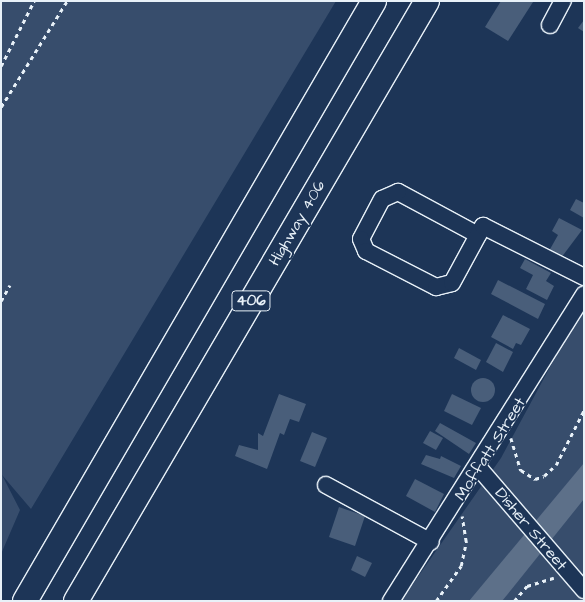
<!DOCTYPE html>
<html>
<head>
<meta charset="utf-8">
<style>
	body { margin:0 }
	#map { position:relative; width:585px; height:602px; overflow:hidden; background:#1d3557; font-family:"Architects Daughter",sans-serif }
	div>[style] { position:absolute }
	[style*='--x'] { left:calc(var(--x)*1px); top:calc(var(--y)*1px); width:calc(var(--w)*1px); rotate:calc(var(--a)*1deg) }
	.green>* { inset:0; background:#374d6c }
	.water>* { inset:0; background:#5d7089 }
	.building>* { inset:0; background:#495e7a }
	.round { border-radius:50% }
	.path>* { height:2.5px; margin-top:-1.25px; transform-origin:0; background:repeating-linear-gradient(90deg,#e8f1f8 0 4px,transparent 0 8px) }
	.roads { filter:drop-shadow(1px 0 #e8f1f8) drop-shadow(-1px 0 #e8f1f8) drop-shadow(0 1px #e8f1f8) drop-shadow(0 -1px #e8f1f8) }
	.minor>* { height:16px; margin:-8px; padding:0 8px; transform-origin:8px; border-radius:8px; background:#1d3557 }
	.highway>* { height:24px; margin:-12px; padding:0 12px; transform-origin:12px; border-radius:12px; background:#1d3557 }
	span { translate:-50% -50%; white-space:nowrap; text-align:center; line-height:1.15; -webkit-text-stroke:4px #1d3557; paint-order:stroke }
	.shield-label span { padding:1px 4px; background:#1d3557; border:1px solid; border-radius:4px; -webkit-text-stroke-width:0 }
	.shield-label { font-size:15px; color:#e8f1f8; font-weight:700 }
	.street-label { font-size:16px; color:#e8f1f8 }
	.frame { position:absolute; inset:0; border:2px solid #e8f1f8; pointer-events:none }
</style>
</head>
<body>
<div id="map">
	<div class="green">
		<i style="clip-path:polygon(1px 1px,336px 1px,31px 509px,2px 475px,20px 510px,1px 554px)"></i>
		<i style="clip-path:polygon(584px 304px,584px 601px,401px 601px,501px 458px)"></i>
	</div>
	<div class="water">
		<i style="clip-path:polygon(584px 463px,584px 499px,507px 595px,502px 601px,469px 601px)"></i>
	</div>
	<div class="building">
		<i style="clip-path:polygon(501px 1px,533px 2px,508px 41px,485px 27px)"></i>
		<i style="clip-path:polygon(584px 20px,584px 32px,578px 28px)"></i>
		<i style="clip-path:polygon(576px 199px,584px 203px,584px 218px,570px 210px)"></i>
		<i style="clip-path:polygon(559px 218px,582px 230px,561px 258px,549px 251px,558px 235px,552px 231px)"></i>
		<i style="clip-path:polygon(525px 259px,551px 273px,546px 281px,554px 286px,547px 300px,526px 289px,533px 275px,520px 268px)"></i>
		<i style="clip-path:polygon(498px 280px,545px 304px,538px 319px,491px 294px)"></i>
		<i style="clip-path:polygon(503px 315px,530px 329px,521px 345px,516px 343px,513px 349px,491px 337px)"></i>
		<i style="clip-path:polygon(496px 343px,513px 352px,503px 372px,486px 362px)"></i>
		<i style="clip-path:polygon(459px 348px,481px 360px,476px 370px,454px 358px)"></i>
		<i class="round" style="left:471px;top:378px;width:24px;height:24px"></i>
		<i style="clip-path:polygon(279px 394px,306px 404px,299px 422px,290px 419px,284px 435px,280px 433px,267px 469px,235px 456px,239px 445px,258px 450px,258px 433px,263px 436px)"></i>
		<i style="clip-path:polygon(452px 394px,481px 408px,472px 425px,444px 411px)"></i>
		<i style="clip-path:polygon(440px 423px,476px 443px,469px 454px,435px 431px)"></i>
		<i style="clip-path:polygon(430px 431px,443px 438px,436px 450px,423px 443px)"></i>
		<i style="clip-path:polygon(312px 432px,327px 438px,315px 467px,300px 461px)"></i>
		<i style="clip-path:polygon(426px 455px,440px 459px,441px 456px,461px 466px,454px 478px,421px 464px)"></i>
		<i style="clip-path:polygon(415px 479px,444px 494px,435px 512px,406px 496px)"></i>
		<i style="clip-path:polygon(339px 507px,365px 516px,355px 546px,329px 537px)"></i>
		<i style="clip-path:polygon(357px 556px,372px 563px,365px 577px,351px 570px)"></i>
	</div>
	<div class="path">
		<i style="--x:1;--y:66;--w:73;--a:-63.1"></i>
		<i style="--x:1;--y:107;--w:125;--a:-58.1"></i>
		<i style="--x:1;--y:301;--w:18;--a:-61"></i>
		<i style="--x:511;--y:438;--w:34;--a:73"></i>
		<i style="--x:521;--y:470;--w:17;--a:33"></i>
		<i style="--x:535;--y:479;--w:9;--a:-18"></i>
		<i style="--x:544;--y:476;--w:16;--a:-43"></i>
		<i style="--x:556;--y:465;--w:62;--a:-63"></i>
		<i style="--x:436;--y:601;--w:43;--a:-54.5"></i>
		<i style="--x:461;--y:566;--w:25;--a:-78"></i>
		<i style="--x:466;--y:542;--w:26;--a:-99"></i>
		<i style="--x:514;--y:601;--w:20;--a:-49"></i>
		<i style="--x:527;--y:586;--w:28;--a:-17"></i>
	</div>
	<div class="roads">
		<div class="minor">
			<i style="--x:550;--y:25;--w:27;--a:-62"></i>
			<i style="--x:478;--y:235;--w:91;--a:-151.7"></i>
			<i style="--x:398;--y:192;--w:17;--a:156"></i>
			<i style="--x:382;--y:199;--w:45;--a:117.7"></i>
			<i style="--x:361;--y:239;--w:13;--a:67"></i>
			<i style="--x:366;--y:251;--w:79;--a:27.2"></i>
			<i style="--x:436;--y:287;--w:16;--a:-14"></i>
			<i style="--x:452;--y:283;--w:65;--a:-61.5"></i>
			<i style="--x:483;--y:226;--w:113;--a:26.8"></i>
			<i style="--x:479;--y:468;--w:161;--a:49.3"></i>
			<i style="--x:326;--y:485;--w:119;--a:28.5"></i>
			<i style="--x:391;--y:601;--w:362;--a:-57.8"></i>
		</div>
		<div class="highway">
			<i style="--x:25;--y:601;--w:694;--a:-59.81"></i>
			<i style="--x:76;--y:601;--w:695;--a:-59.67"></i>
		</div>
	</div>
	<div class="shield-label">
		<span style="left:251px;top:301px">406</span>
	</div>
	<div class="street-label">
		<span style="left:297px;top:223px;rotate:-60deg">Highway 406</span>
		<span style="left:490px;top:449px;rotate:-58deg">Moffatt Street</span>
		<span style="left:531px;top:529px;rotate:50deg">Disher Street</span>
	</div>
	<div class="frame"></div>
</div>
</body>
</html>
